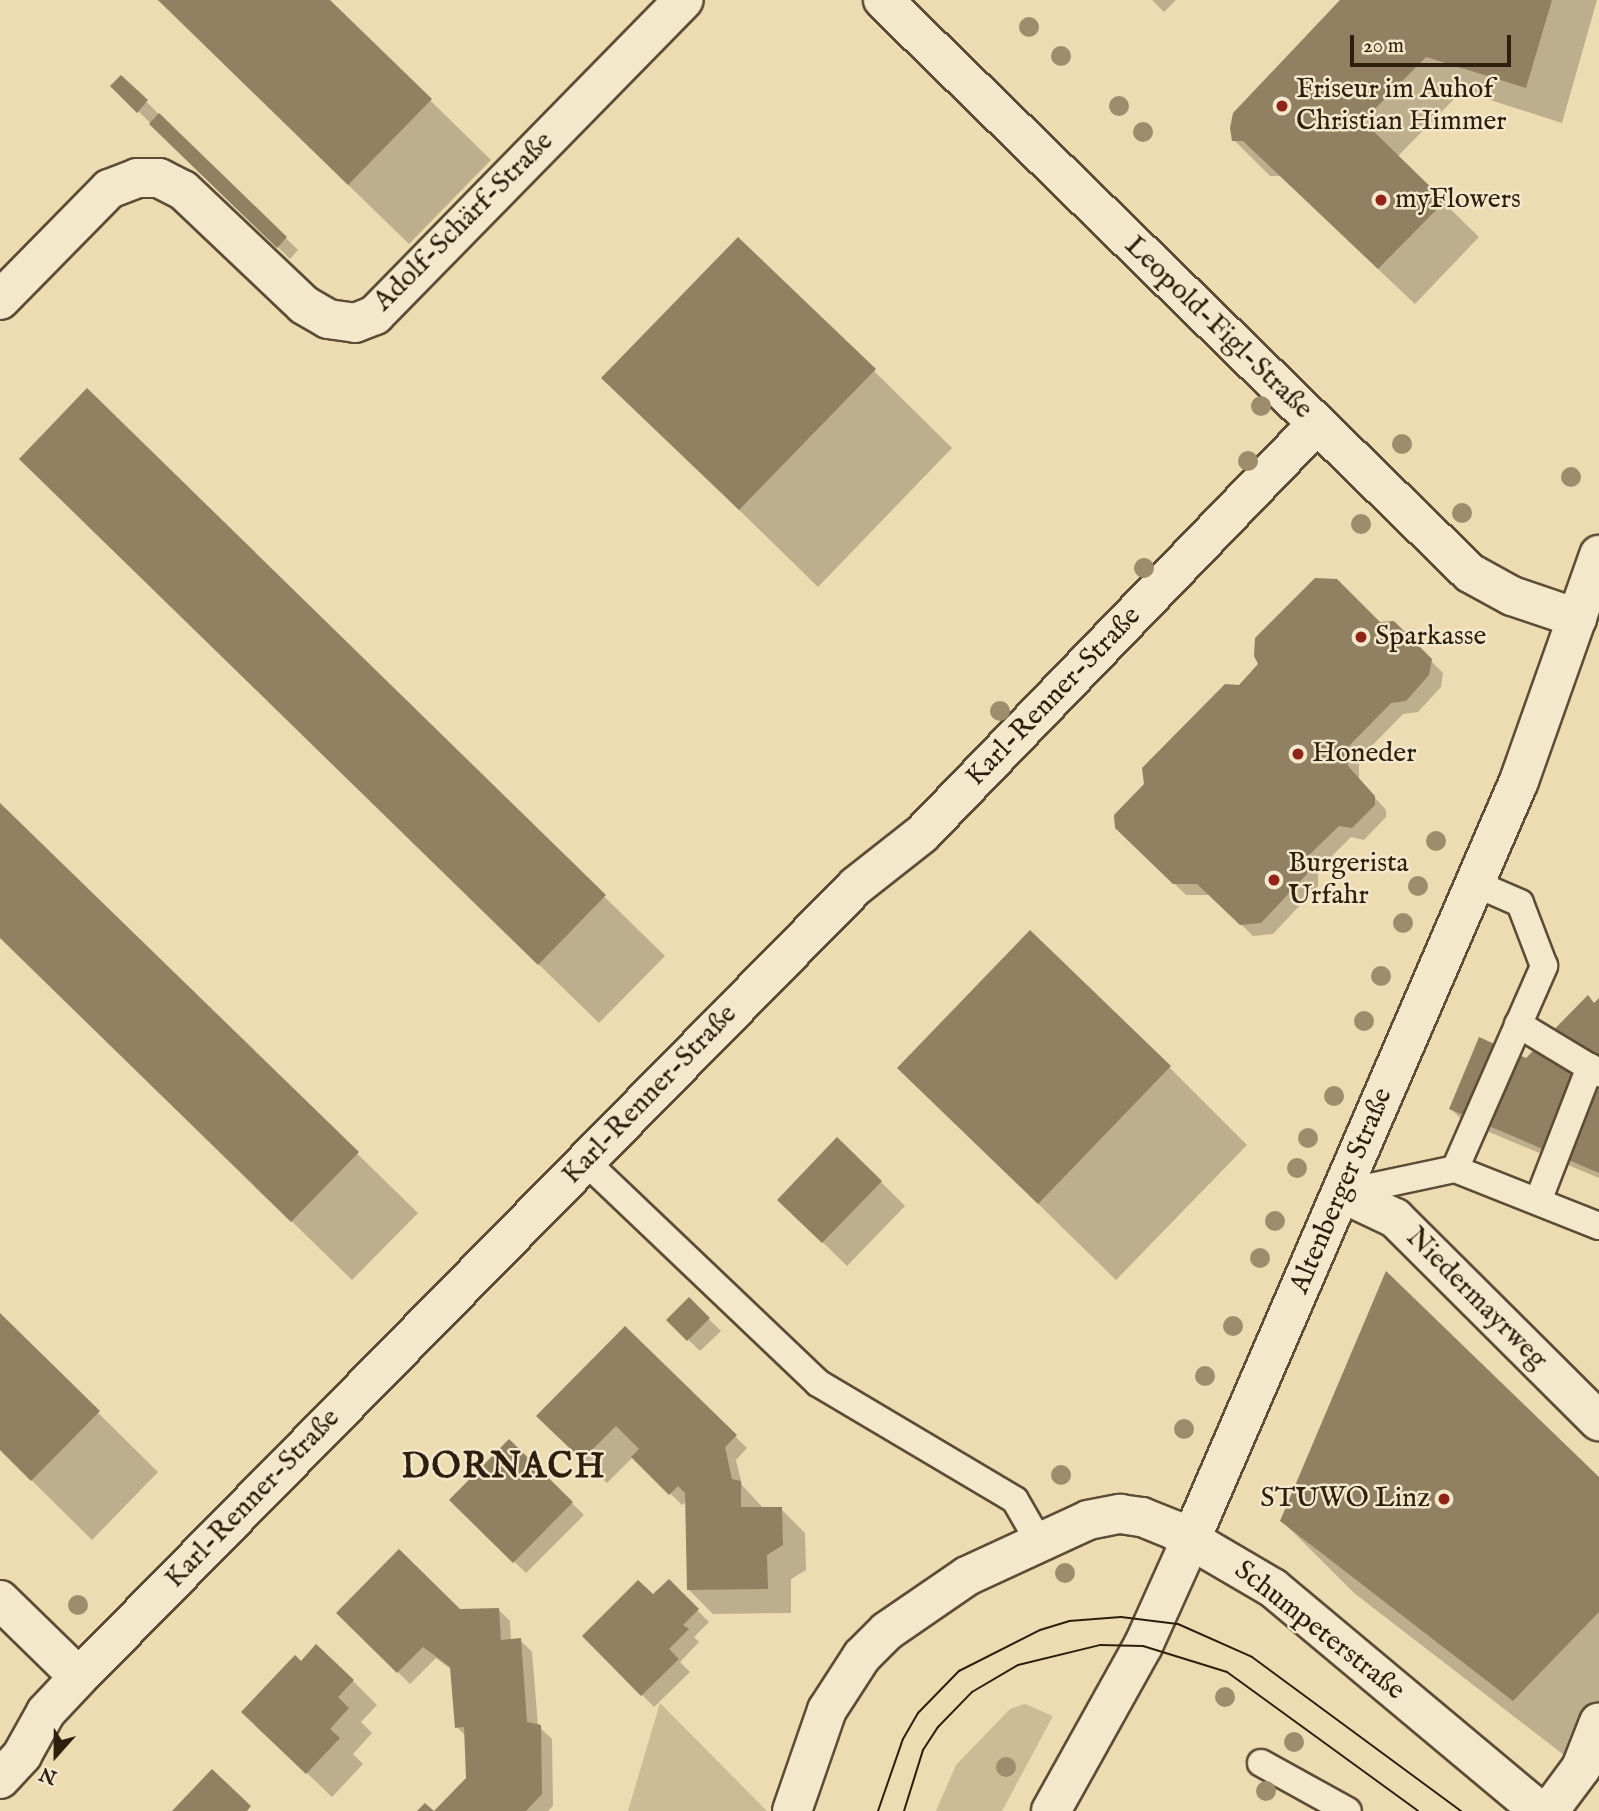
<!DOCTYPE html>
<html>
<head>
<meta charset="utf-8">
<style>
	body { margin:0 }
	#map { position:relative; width:1599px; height:1811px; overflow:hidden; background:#eddbb1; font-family:"IM FELL English",serif }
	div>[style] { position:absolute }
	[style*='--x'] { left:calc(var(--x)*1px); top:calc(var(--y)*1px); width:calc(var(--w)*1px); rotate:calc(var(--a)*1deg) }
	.green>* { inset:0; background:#ccbb95 }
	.shadow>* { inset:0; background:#0003 }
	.building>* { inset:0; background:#918062 }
	.roads { filter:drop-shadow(2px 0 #5d4d36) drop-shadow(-2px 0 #5d4d36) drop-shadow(0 2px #5d4d36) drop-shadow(0 -2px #5d4d36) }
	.service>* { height:26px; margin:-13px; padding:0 13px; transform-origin:13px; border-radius:13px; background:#f3e8cc }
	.minor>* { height:38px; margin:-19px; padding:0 19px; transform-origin:19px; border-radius:19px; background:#f3e8cc }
	.tertiary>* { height:38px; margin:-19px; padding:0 19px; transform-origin:19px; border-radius:19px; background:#f3e8cc }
	.tram>* { height:2px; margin:-1px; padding:0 1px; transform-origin:1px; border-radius:1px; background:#2d1e0d }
	.trees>* { width:20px; height:20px; margin:-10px; border-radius:50%; background:#9e8d6d }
	.dots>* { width:19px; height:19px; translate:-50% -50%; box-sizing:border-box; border:4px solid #f3e8cc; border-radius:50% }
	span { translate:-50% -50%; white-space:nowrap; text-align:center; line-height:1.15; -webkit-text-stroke:5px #f3e8cc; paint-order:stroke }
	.poi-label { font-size:28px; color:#2d1e0d }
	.left { translate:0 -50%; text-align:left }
	.right { translate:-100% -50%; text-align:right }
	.street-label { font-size:28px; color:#2d1e0d }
	.district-label { font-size:35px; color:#2d1e0d; font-weight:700; letter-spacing:2px }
	.north { position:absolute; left:21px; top:1720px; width:70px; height:70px; -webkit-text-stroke:5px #f3e8cc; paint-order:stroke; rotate:201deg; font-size:19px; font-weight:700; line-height:28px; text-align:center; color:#2d1e0d }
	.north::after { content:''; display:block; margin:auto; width:24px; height:32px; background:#2d1e0d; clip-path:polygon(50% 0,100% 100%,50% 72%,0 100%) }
	.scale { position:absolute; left:1350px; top:35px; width:161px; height:32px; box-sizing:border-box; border:4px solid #2d1e0d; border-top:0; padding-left:9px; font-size:21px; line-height:24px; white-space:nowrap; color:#2d1e0d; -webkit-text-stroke:5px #f3e8cc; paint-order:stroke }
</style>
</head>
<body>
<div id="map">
	<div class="green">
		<i style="clip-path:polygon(660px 1703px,767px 1811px,628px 1811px)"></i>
		<i style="clip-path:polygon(1025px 1704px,1053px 1716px,1002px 1811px,936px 1811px,956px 1765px,1010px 1709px)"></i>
	</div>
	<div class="shadow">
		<i style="clip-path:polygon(158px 0,328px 0,491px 160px,409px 244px)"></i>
		<i style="clip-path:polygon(1152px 0,1176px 0,1164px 12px)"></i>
		<i style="clip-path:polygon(1343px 0,1597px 0,1562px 123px,1462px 91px,1397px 157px,1479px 237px,1415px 304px,1280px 176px,1270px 176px,1234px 140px)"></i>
		<i style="clip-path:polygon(121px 77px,298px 250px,290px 259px,138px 111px)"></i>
		<i style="clip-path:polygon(874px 371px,952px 448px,818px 587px,604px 378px)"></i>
		<i style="clip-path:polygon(87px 391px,665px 956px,599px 1023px,81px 519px)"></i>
		<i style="clip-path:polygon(1379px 623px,1393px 623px,1443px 673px,1441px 687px,1418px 712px,1403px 714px,1359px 759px,1359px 780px,1386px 810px,1386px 817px,1364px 840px,1351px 837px,1318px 870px,1318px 886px,1273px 934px,1253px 936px,1211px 895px,1186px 895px,1117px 827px,1146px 785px,1239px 687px)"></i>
		<i style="clip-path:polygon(0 805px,418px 1213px,352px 1280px,0 937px)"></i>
		<i style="clip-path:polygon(1599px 1000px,1599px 1178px,1463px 1121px,1451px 1109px,1527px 1060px)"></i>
		<i style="clip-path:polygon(1169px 1067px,1247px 1145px,1116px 1280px,899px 1068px)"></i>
		<i style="clip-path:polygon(881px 1182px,905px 1206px,847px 1266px,804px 1224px)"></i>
		<i style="clip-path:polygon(689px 1300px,721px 1331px,700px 1351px,668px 1320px)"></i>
		<i style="clip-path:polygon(0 1316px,158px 1472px,92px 1540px,0 1449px)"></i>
		<i style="clip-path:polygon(625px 1328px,747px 1448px,736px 1460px,742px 1485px,764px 1509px,781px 1509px,805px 1533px,806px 1570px,791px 1579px,791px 1613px,713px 1614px,689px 1590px,687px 1501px,682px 1505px,633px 1457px,607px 1483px,539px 1416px)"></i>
		<i style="clip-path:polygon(509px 1441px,584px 1515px,526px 1573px,451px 1500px)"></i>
		<i style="clip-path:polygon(1599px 1480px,1599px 1758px,1586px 1772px,1354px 1593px,1282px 1521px)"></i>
		<i style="clip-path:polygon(669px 1582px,709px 1622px,694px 1637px,699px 1642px,680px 1662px,690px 1672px,654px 1707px,584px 1636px,653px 1597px)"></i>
		<i style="clip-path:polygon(498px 1609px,510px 1621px,511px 1641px,520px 1640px,532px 1652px,538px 1726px,552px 1739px,553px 1806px,548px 1811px,436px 1811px,468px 1779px,466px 1736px,457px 1727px,452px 1670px,436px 1658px,410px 1684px,338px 1613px)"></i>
		<i style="clip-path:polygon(301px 1663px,353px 1681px,377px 1705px,361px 1722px,372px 1733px,353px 1754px,363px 1764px,332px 1797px,268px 1736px)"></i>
	</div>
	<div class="building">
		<i style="clip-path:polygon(158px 0,330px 0,432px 99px,348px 185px)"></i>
		<i style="clip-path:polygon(1340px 0,1552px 0,1526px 88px,1426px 57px,1363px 121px,1445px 201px,1378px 269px,1243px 141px,1232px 141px,1230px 128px,1233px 113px)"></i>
		<i style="clip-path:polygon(121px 75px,148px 100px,137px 113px,110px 86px)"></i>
		<i style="clip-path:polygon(159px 113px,287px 237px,277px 248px,149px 124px)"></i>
		<i style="clip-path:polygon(738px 237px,876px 369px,739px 510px,601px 378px)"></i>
		<i style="clip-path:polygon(87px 388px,606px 895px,538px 965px,19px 459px)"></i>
		<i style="clip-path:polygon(1315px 578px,1337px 579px,1380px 622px,1394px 621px,1432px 659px,1429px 675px,1406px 701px,1391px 703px,1348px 747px,1348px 766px,1375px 796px,1375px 805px,1352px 828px,1339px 826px,1307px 857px,1307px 874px,1261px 923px,1240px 925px,1197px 884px,1173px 884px,1115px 828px,1114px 815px,1144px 784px,1142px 768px,1225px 684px,1239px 685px,1258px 664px,1254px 656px,1255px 638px)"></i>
		<i style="clip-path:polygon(0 803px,359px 1152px,291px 1222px,0 938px)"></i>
		<i style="clip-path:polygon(1030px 930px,1171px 1066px,1038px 1204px,897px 1068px)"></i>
		<i style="clip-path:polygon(1588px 995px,1594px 1003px,1599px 998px,1599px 1173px,1449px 1109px,1479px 1037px,1526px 1058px)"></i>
		<i style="clip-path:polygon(837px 1137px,882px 1181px,822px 1243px,777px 1200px)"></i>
		<i style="clip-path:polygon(1386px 1271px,1599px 1477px,1599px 1612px,1513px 1701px,1280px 1521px)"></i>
		<i style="clip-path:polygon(689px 1297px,710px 1318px,687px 1341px,666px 1320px)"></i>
		<i style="clip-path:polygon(0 1313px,100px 1411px,31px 1481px,0 1450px)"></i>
		<i style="clip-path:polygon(625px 1326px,737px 1435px,725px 1447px,732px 1479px,741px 1481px,741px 1507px,782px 1507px,783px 1545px,767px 1555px,768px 1589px,687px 1590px,685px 1493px,678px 1486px,669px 1495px,631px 1457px,639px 1449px,616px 1426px,582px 1460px,536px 1416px)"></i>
		<i style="clip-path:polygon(509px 1439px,573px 1502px,513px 1563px,449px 1500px)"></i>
		<i style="clip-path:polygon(399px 1549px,460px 1609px,499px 1608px,501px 1640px,521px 1638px,527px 1722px,541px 1725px,542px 1794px,526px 1811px,417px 1811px,425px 1803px,434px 1811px,466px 1778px,464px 1727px,455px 1728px,450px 1667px,423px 1647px,397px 1673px,336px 1613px)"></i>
		<i style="clip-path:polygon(669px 1579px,699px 1609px,683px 1625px,689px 1629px,669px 1649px,679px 1659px,641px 1696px,582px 1636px,638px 1580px,653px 1594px)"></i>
		<i style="clip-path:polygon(316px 1644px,354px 1680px,338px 1697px,349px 1708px,330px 1729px,340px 1738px,306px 1774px,241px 1712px,295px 1655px,301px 1661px)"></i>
		<i style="clip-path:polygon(212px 1769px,251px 1806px,247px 1811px,172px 1811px)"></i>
	</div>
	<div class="roads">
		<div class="service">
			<i style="--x:1518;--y:1024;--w:95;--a:31.2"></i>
			<i style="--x:585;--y:1161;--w:322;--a:43.6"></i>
			<i style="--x:818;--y:1383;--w:229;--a:30.7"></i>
			<i style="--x:1015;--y:1500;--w:34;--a:60"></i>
			<i style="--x:1032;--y:1530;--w:18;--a:106"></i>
			<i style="--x:1455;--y:1169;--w:155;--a:21.6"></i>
			<i style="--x:1342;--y:1193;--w:116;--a:-12"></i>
			<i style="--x:1455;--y:1169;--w:222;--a:-66.3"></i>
			<i style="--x:1544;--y:966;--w:67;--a:-110.9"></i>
			<i style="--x:1520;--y:903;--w:50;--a:-156.5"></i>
			<i style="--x:1538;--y:1201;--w:144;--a:-68.8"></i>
			<i style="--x:1261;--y:1763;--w:99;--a:28.9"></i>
		</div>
		<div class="minor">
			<i style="--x:883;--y:0;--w:820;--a:44.31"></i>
			<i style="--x:1470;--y:573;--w:48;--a:28.7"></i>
			<i style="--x:1512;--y:596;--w:69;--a:18.7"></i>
			<i style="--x:0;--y:300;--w:156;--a:-45.5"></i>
			<i style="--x:109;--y:189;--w:30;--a:-21"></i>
			<i style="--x:137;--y:178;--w:22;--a:0"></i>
			<i style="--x:159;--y:178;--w:27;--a:27"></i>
			<i style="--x:183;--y:190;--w:167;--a:43.5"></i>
			<i style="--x:304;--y:305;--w:28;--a:30"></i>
			<i style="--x:328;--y:319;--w:27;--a:8"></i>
			<i style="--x:355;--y:323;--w:22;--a:-22"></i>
			<i style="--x:375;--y:315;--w:441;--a:-45.6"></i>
			<i style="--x:1342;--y:1193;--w:59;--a:25.3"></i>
			<i style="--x:1395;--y:1218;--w:288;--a:44.9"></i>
			<i style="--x:0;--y:1600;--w:110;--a:44.3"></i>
			<i style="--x:0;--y:1779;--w:33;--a:-47"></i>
			<i style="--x:22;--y:1755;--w:49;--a:-60.8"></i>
			<i style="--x:46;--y:1712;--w:48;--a:-46.7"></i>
			<i style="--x:79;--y:1677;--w:1109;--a:-45.51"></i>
			<i style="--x:856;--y:886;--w:84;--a:-38.2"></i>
			<i style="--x:922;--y:834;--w:568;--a:-46.07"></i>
			<i style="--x:792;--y:1811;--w:107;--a:-70.9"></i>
			<i style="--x:827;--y:1710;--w:64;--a:-57.1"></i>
			<i style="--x:862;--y:1656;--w:35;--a:-45"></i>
			<i style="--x:887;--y:1631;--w:97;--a:-34.5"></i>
			<i style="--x:967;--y:1576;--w:133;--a:-24.8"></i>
			<i style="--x:1088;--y:1520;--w:33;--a:-11"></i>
			<i style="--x:1120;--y:1514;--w:22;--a:8"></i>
			<i style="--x:1142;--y:1517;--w:35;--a:22"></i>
			<i style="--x:1174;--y:1530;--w:115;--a:30.4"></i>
			<i style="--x:1273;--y:1588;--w:348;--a:39.9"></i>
			<i style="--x:1549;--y:1811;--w:54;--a:-53.3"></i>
			<i style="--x:1581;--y:1768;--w:49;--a:-68.6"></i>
		</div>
		<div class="tertiary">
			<i style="--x:1051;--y:1811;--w:189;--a:-60.9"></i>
			<i style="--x:1143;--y:1646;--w:117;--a:-65.8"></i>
			<i style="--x:1191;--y:1539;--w:826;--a:-66.6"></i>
			<i style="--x:1519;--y:781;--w:240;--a:-70.5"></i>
		</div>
	</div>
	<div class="tram">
		<i style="--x:878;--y:1811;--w:76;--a:-70.9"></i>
		<i style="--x:903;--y:1739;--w:30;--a:-60"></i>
		<i style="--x:918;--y:1713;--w:59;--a:-45.7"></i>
		<i style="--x:959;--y:1671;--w:91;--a:-26.8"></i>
		<i style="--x:1040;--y:1630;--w:30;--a:-17"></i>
		<i style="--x:1069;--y:1621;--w:52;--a:-4.4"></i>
		<i style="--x:1121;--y:1617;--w:57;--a:7"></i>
		<i style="--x:1178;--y:1624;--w:81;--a:24"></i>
		<i style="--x:1252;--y:1657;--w:260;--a:36.4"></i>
		<i style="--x:904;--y:1811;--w:64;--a:-72.7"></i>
		<i style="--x:923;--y:1750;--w:27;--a:-57"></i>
		<i style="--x:938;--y:1727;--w:49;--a:-45.8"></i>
		<i style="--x:972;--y:1692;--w:53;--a:-30.4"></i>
		<i style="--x:1018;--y:1665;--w:84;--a:-13.7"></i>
		<i style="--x:1100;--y:1645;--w:43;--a:1.3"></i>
		<i style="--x:1143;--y:1646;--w:88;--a:17.2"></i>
		<i style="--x:1227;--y:1672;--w:236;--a:36"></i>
	</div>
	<div class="trees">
		<i style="left:1029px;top:27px"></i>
		<i style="left:1061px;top:56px"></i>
		<i style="left:1119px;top:106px"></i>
		<i style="left:1143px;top:132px"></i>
		<i style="left:1261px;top:406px"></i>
		<i style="left:1402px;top:444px"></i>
		<i style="left:1248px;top:461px"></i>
		<i style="left:1571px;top:477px"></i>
		<i style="left:1462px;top:513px"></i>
		<i style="left:1361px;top:524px"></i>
		<i style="left:1144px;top:568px"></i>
		<i style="left:1000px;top:711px"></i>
		<i style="left:1436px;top:841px"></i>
		<i style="left:1418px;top:886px"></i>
		<i style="left:1403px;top:923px"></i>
		<i style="left:1381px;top:976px"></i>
		<i style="left:1364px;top:1021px"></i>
		<i style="left:1334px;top:1096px"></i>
		<i style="left:1308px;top:1138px"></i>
		<i style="left:1297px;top:1168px"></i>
		<i style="left:1275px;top:1221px"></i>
		<i style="left:1260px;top:1258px"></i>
		<i style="left:1233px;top:1326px"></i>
		<i style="left:1205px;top:1376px"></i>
		<i style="left:1184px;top:1429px"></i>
		<i style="left:1061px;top:1475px"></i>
		<i style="left:1065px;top:1573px"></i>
		<i style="left:78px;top:1605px"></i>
		<i style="left:1225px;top:1697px"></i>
		<i style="left:1294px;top:1742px"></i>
		<i style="left:1006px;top:1767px"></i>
		<i style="left:1266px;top:1791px"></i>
	</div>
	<div class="dots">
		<i style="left:1282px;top:106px;background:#8f2418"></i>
		<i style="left:1381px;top:200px;background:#8f2418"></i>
		<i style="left:1361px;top:637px;background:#8f2418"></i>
		<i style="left:1298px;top:754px;background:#8f2418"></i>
		<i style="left:1274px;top:880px;background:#8f2418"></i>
		<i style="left:1444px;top:1499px;background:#8f2418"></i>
	</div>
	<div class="poi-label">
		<span class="left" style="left:1296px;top:106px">Friseur im Auhof<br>Christian Himmer</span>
		<span class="left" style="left:1395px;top:200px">myFlowers</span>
		<span class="left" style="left:1375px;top:637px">Sparkasse</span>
		<span class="left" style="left:1312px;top:754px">Honeder</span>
		<span class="left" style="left:1288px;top:880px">Burgerista<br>Urfahr</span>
		<span class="right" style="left:1430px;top:1499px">STUWO Linz</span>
	</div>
	<div class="street-label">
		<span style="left:464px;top:222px;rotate:-45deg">Adolf-Schärf-Straße</span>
		<span style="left:1218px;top:328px;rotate:44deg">Leopold-Figl-Straße</span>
		<span style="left:1054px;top:697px;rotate:-46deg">Karl-Renner-Straße</span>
		<span style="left:650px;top:1095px;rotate:-46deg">Karl-Renner-Straße</span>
		<span style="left:1342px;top:1191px;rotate:-67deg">Altenberger Straße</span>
		<span style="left:1476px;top:1299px;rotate:45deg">Niedermayrweg</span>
		<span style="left:253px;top:1499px;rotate:-46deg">Karl-Renner-Straße</span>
		<span style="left:1319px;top:1631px;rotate:38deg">Schumpeterstraße</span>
	</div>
	<div class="district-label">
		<span style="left:504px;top:1468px">DORNACH</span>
	</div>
	<div class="north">N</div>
	<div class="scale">20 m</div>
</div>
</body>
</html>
